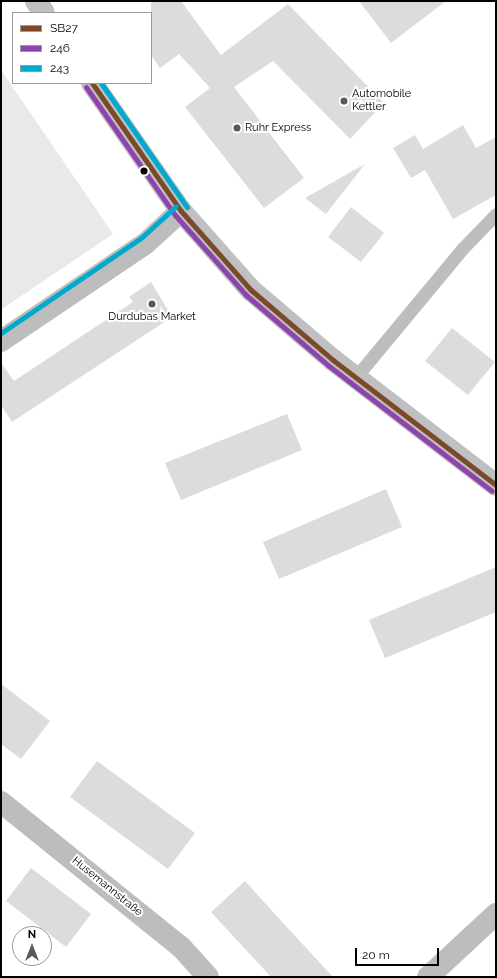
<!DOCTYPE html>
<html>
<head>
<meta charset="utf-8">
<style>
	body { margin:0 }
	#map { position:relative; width:497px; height:978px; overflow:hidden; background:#fff; font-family:Raleway,sans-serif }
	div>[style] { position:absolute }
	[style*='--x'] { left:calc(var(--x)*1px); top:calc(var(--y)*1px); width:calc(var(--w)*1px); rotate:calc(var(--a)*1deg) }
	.green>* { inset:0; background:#e9e9e9 }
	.building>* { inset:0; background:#dcdcdc }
	.service>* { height:13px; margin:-6.5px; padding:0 6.5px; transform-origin:6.5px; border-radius:6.5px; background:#bdbdbd }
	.minor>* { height:22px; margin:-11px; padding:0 11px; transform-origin:11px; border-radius:11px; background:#bdbdbd }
	.secondary>* { height:22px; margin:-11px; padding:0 11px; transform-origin:11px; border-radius:11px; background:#c0c0c0 }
	.bus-1>* { height:5px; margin:-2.5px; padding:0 2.5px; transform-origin:2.5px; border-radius:2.5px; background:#7a4b2a }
	.bus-2>* { height:5px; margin:-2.5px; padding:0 2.5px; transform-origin:2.5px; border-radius:2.5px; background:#8e44ad }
	.bus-3>* { height:5px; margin:-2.5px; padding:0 2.5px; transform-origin:2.5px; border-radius:2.5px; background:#00a9ce }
	.dots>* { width:11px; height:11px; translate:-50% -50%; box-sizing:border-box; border:2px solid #fff; border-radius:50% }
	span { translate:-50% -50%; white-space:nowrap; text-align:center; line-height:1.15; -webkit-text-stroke:4px #fff; paint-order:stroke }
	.poi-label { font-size:11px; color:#000 }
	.left { translate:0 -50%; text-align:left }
	.street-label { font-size:11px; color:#000 }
	.frame { position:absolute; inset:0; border:2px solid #000; pointer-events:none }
	.legend { position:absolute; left:12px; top:12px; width:140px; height:72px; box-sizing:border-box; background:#fff; border:1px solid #999; margin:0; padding:5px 7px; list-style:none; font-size:12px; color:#000 }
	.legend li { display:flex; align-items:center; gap:8px; height:20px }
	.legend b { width:20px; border:1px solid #999 }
	.north { position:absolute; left:12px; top:926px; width:40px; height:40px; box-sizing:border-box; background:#fff; border:1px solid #999; border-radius:50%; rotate:0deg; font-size:11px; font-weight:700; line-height:16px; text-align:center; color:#000 }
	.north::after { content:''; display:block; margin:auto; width:14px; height:18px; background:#595959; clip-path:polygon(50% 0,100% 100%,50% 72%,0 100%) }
	.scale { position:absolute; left:355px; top:948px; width:84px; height:18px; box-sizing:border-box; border:2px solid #000; border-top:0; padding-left:5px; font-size:12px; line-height:14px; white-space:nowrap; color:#000; -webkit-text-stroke:3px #fff; paint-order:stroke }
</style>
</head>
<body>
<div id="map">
	<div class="green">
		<i style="clip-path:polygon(1px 70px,113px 234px,2px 309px,1px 308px)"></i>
	</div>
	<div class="building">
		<i style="clip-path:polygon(151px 1px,181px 1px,221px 55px,288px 4px,384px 103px,350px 139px,273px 61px,234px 87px,304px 178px,264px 208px,185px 107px,210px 88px,179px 54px,160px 68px,151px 55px)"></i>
		<i style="clip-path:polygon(359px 1px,446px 1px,391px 43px)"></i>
		<i style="clip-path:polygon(463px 125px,476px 148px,496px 137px,496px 195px,453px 219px,425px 170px,411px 178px,393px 148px,415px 135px,423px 149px)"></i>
		<i style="clip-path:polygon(365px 164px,326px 214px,305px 198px)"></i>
		<i style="clip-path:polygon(351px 207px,384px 233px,361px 262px,328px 237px)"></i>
		<i style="clip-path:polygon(151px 282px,172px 317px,12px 422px,1px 405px,1px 363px,14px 381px,133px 302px,129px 297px)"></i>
		<i style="clip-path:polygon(452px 328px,495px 362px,468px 395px,425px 361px)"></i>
		<i style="clip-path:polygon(287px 414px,302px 450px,181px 500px,165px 463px)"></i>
		<i style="clip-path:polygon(386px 489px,402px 527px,279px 579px,263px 542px)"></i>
		<i style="clip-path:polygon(496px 567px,496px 612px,385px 658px,369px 620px)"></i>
		<i style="clip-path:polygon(1px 684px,50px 721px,21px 759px,1px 744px)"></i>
		<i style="clip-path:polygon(97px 761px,195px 833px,168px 869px,70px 797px)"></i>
		<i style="clip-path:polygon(31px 868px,91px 914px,66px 947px,6px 901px)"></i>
		<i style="clip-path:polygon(245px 881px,285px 925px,333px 977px,271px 977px,211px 912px)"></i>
	</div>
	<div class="service">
		<i style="--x:355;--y:378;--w:169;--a:-50.3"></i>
		<i style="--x:463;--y:248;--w:47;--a:-45.9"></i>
	</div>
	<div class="minor">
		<i style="--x:1;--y:341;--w:174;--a:-34"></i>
		<i style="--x:145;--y:244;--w:49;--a:-42.5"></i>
		<i style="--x:1;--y:802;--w:231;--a:38.9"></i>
		<i style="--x:181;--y:947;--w:40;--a:48"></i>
		<i style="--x:428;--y:977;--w:93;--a:-42.8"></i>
	</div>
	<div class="secondary">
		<i style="--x:36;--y:1;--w:14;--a:56"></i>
		<i style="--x:92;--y:83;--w:156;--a:55.2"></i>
		<i style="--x:181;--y:211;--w:106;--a:48.5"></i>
		<i style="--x:251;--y:290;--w:108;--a:40.5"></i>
		<i style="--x:333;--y:360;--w:205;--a:37.5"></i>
	</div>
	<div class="bus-1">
		<i style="--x:92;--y:83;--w:156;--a:55.2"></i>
		<i style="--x:181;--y:211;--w:106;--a:48.5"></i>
		<i style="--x:251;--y:290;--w:108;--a:40.5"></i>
		<i style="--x:333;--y:360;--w:205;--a:37.5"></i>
	</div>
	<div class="bus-2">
		<i style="--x:86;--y:87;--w:156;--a:55.2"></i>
		<i style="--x:175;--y:215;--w:107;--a:48.4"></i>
		<i style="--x:246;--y:295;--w:109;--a:40.5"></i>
		<i style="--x:329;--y:366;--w:205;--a:37.5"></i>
	</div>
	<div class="bus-3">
		<i style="--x:101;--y:83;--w:151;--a:55.3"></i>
		<i style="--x:1;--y:333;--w:169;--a:-34.2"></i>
		<i style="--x:141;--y:238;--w:47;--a:-42.4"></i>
	</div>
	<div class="dots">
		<i style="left:344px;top:101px;background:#595959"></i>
		<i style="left:237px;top:128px;background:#595959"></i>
		<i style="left:144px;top:171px;background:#000"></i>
		<i style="left:152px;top:304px;background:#595959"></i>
	</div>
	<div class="poi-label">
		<span class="left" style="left:352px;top:101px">Automobile<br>Kettler</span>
		<span class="left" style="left:245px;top:128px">Ruhr Express</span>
		<span style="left:152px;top:317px">Durdubas Market</span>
	</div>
	<div class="street-label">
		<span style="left:107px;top:887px;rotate:39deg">Husemannstraße</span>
	</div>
	<div class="frame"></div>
	<ul class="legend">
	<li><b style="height:5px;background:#7a4b2a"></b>SB27</li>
	<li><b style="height:5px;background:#8e44ad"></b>246</li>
	<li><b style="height:5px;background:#00a9ce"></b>243</li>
	</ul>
	<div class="north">N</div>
	<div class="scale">20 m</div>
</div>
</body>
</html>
